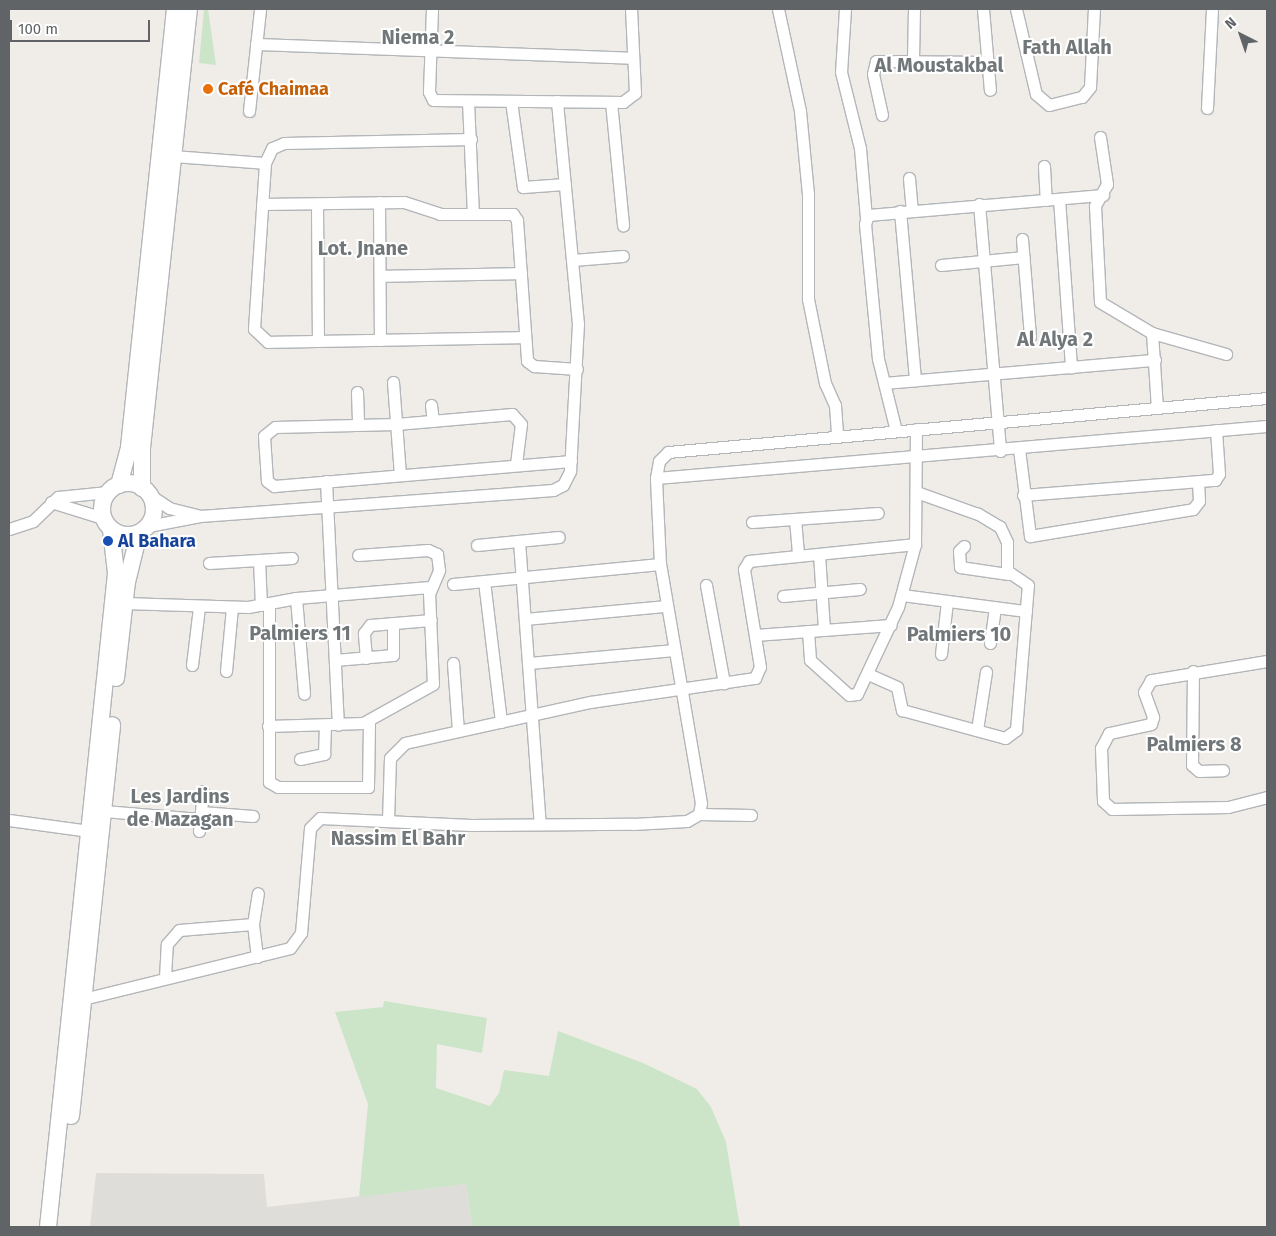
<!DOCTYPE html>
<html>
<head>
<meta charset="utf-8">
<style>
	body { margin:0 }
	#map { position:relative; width:1276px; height:1236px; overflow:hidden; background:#f0ede9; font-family:"Fira Sans",sans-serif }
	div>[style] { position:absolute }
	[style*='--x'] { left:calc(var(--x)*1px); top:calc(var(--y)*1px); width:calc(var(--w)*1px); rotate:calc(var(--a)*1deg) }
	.industrial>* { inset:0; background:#dfddda }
	.green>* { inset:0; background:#cce5c8 }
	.roads { filter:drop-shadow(1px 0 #b3b6b9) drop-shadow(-1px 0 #b3b6b9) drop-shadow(0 1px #b3b6b9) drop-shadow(0 -1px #b3b6b9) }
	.minor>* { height:11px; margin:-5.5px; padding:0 5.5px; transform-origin:5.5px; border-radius:5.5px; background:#fff }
	.secondary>* { height:16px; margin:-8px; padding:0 8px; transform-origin:8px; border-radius:8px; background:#fff }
	.secondary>.ring { margin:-8px; padding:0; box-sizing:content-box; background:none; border:16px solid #fff; border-radius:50% }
	.dots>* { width:14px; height:14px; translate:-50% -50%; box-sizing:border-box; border:2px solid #fff; border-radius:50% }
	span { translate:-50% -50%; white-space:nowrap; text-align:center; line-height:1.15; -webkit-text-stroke:4px #fff; paint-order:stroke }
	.food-label { font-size:18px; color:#c56008; font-weight:700 }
	.left { translate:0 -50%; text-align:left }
	.transit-label { font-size:18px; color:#164399; font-weight:700 }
	.quarter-label { font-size:20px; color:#717679; font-weight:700 }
	.frame { position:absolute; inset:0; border:10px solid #606467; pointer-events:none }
	.north { position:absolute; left:1216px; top:10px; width:50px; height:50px; -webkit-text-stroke:4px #fff; paint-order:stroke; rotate:319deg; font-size:14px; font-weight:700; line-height:20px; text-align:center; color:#606467 }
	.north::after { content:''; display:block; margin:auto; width:18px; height:22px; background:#606467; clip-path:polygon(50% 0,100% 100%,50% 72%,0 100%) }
	.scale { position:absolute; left:10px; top:20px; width:140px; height:22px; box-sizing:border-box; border:2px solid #606467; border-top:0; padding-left:6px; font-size:15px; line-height:18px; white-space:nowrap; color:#606467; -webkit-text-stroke:4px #fff; paint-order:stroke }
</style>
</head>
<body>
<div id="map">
	<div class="industrial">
		<i style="clip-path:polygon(96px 1173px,264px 1174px,267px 1207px,466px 1184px,472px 1227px,90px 1227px)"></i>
	</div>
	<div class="green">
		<i style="clip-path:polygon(204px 9px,208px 9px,216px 65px,199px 63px)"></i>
		<i style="clip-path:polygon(384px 1001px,487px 1018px,482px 1053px,437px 1044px,436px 1088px,490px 1106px,499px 1093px,504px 1070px,549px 1076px,558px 1031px,643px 1063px,697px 1089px,711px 1107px,726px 1142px,740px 1227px,472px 1227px,466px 1184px,359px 1197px,368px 1104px,335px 1012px,383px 1007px)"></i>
	</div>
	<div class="roads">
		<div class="minor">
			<i style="--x:432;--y:9;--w:83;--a:92.1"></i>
			<i style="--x:429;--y:92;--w:9;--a:63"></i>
			<i style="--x:433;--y:100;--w:190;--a:0.6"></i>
			<i style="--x:623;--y:102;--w:15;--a:-37"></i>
			<i style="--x:635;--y:93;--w:84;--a:-92.7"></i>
			<i style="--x:778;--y:9;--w:104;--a:77.8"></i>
			<i style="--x:800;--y:111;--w:83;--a:84.5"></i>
			<i style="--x:808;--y:194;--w:105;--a:90"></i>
			<i style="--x:808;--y:299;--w:86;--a:78.6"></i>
			<i style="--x:825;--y:383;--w:24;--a:66"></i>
			<i style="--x:835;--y:405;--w:31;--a:86"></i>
			<i style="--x:845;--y:9;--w:63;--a:93.6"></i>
			<i style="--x:841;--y:72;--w:78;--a:76"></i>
			<i style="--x:860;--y:148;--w:70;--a:85.1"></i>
			<i style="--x:983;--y:9;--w:81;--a:85.1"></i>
			<i style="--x:1016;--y:9;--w:87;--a:76.8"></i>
			<i style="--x:1036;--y:94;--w:17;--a:40"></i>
			<i style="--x:1049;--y:105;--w:34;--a:-14"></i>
			<i style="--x:1082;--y:97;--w:13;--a:-51"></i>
			<i style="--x:1090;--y:87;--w:78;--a:-87.1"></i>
			<i style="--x:256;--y:44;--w:377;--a:2.1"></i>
			<i style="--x:913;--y:60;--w:51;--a:-88.9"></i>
			<i style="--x:468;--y:101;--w:113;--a:87.5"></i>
			<i style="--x:511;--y:101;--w:87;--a:82.1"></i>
			<i style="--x:523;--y:187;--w:42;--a:-4.1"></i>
			<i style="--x:611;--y:102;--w:124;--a:84.4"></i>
			<i style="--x:1207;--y:108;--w:99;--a:-87.1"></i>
			<i style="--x:249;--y:111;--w:103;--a:-83.8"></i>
			<i style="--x:882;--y:115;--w:42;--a:-102.4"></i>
			<i style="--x:873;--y:74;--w:13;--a:-77"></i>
			<i style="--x:876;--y:61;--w:111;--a:0.5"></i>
			<i style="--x:1100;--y:137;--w:48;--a:81.5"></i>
			<i style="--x:1107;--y:184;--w:25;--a:119"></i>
			<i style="--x:1095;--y:206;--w:96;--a:87"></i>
			<i style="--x:1100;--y:302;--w:61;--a:30.8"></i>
			<i style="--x:1152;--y:333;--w:75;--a:86.2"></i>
			<i style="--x:471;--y:139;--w:187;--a:178.8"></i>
			<i style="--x:284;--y:143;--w:13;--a:157"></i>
			<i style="--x:272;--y:148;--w:17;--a:115"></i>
			<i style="--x:265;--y:163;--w:166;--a:93.8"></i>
			<i style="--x:254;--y:329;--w:19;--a:43"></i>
			<i style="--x:268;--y:342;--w:257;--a:-1.1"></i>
			<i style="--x:172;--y:156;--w:93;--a:4.3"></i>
			<i style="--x:1044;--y:166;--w:34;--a:87"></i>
			<i style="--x:909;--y:178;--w:32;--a:85"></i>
			<i style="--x:1059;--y:199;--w:169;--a:85.9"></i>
			<i style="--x:379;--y:202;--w:138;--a:89.6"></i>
			<i style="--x:262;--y:204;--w:142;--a:-0.8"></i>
			<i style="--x:404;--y:202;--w:38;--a:18"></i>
			<i style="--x:440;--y:214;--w:73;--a:0"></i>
			<i style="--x:513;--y:214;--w:7;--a:56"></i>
			<i style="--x:517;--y:220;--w:141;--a:85.9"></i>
			<i style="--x:527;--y:361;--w:9;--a:36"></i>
			<i style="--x:534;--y:366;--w:43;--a:4"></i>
			<i style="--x:317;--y:204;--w:137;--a:89.6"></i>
			<i style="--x:979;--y:204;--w:248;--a:85.1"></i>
			<i style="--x:900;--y:211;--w:170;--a:84.9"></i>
			<i style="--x:1022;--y:239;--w:98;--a:85.3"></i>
			<i style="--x:573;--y:260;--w:50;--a:-4.6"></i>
			<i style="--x:941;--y:265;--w:83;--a:-5.5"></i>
			<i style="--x:380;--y:276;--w:141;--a:-1.2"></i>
			<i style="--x:1152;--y:333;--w:77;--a:15.8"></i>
			<i style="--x:393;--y:382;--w:93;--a:85.7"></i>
			<i style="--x:884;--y:383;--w:272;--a:-4.9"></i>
			<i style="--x:357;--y:392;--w:33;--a:88"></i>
			<i style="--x:431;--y:405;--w:16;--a:83"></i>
			<i style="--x:896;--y:431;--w:74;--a:-104"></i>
			<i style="--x:878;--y:359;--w:136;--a:-95.5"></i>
			<i style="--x:865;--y:224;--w:9;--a:-72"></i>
			<i style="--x:868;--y:215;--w:236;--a:-4.9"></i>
			<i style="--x:1019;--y:449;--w:88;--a:82.8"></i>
			<i style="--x:1030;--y:536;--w:165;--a:-9.4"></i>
			<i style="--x:1193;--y:509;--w:10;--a:-53"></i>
			<i style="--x:1199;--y:501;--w:19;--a:-93"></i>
			<i style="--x:516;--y:464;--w:40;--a:-82.9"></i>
			<i style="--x:521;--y:424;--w:13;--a:-132"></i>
			<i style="--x:512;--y:414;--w:116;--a:175.1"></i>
			<i style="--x:396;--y:424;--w:121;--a:178.6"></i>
			<i style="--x:275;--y:427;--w:14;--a:141"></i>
			<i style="--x:264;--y:436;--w:45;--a:86.2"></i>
			<i style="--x:267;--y:481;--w:9;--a:36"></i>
			<i style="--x:274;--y:486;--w:298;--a:-4.8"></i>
			<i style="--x:656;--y:478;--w:613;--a:-4.86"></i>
			<i style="--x:326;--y:481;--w:244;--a:87.2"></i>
			<i style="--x:150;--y:495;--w:23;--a:34"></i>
			<i style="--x:169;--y:508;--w:32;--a:14"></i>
			<i style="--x:1023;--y:495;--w:193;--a:-4.5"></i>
			<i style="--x:1215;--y:480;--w:7;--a:-56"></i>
			<i style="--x:1219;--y:474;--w:44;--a:-93.9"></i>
			<i style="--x:51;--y:502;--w:54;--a:17.1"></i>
			<i style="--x:795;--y:519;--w:36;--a:85"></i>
			<i style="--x:752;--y:522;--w:126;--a:-4.1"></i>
			<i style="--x:148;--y:526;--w:53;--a:-10.9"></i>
			<i style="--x:200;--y:516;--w:354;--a:-4.2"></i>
			<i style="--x:553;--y:490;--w:11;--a:-27"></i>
			<i style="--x:563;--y:485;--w:16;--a:-63"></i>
			<i style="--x:570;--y:471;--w:147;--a:-86.9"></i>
			<i style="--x:578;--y:324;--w:224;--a:-95.4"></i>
			<i style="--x:9;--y:529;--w:25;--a:-18"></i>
			<i style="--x:33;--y:521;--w:35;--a:-44"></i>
			<i style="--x:58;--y:497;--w:50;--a:-5.7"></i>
			<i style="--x:519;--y:541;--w:284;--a:85.8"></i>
			<i style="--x:477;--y:545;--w:82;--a:-5.6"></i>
			<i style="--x:964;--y:546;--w:7;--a:135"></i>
			<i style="--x:959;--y:551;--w:16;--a:86"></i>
			<i style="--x:960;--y:567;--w:49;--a:8.3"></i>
			<i style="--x:819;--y:554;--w:76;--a:86.2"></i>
			<i style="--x:259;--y:560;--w:45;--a:87.5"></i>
			<i style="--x:209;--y:563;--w:83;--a:-3.4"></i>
			<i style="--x:484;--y:581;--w:142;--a:83.1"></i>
			<i style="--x:453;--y:584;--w:208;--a:-5.5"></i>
			<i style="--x:706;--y:585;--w:100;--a:79.6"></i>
			<i style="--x:902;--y:595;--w:125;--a:7.4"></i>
			<i style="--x:783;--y:596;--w:77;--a:-5.2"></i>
			<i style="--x:296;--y:598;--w:96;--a:85.2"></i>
			<i style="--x:124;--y:603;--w:124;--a:1.8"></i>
			<i style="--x:248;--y:607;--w:49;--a:-10.6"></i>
			<i style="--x:296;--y:598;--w:134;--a:-4.7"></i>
			<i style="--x:269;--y:603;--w:179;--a:90"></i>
			<i style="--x:269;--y:782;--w:10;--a:29"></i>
			<i style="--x:278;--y:787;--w:90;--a:0"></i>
			<i style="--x:368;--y:787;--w:66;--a:-89.1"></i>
			<i style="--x:525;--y:619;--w:142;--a:-5.3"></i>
			<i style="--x:808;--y:631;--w:29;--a:86"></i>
			<i style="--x:810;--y:660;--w:52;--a:41.9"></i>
			<i style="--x:849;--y:695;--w:8;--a:-7"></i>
			<i style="--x:857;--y:694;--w:96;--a:-64.8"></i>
			<i style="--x:898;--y:607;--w:65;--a:-74.9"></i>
			<i style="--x:915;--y:544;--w:115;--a:-89.5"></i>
			<i style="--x:755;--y:635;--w:136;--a:-4.2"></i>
			<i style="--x:990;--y:643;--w:36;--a:-82"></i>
			<i style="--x:941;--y:654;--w:53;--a:-83.5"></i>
			<i style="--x:366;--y:658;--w:25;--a:-95"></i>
			<i style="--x:364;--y:633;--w:10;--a:-53"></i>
			<i style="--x:370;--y:625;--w:61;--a:-4.7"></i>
			<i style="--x:335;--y:660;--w:58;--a:-4.9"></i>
			<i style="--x:393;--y:655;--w:32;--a:-90"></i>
			<i style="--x:1267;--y:661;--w:118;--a:170.7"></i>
			<i style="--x:1151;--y:680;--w:14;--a:120"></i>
			<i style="--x:1144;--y:692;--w:27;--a:70"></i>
			<i style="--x:1153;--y:717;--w:7;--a:106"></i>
			<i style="--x:1151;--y:724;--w:43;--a:167.9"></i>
			<i style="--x:1109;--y:733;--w:17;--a:118"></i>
			<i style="--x:1101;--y:748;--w:53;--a:87.8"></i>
			<i style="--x:1103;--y:801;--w:12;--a:42"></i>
			<i style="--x:1112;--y:809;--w:116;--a:-1"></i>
			<i style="--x:1228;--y:807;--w:40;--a:-14.4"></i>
			<i style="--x:453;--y:663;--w:68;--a:85.8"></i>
			<i style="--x:529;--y:663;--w:146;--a:-5.1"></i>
			<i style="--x:192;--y:665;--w:58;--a:-83.1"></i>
			<i style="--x:226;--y:671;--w:64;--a:-84.6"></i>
			<i style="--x:1193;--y:671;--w:94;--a:90.6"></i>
			<i style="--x:1192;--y:765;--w:9;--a:41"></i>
			<i style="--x:1199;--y:771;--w:24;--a:-2"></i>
			<i style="--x:868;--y:674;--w:32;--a:24"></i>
			<i style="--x:897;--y:687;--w:24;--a:78"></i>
			<i style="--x:902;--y:710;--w:107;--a:15.2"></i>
			<i style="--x:1005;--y:738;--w:14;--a:-36"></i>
			<i style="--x:1016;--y:730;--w:145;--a:-85.3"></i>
			<i style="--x:1028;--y:585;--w:25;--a:-146"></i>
			<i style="--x:1007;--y:571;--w:29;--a:-90"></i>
			<i style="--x:1007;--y:542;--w:17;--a:-115"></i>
			<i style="--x:1000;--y:527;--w:26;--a:-149"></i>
			<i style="--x:978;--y:514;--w:63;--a:-160.4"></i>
			<i style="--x:268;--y:726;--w:95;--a:-1.8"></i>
			<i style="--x:363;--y:723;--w:80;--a:-29.1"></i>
			<i style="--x:433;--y:684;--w:90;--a:-92.5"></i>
			<i style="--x:429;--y:594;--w:26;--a:-67"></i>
			<i style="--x:439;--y:570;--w:16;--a:-97"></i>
			<i style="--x:437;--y:554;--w:10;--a:-156"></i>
			<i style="--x:428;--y:550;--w:70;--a:175.9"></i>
			<i style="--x:977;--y:730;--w:59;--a:-81.2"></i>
			<i style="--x:300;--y:759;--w:25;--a:-12"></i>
			<i style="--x:324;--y:754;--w:29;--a:-88"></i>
			<i style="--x:104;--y:811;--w:96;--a:4.8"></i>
			<i style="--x:201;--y:812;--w:52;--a:4.4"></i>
			<i style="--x:699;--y:814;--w:52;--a:1.1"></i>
			<i style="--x:9;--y:820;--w:81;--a:7.8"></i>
			<i style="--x:388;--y:821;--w:63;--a:-88.2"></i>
			<i style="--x:390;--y:758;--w:21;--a:-45"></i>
			<i style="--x:405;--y:743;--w:189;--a:-12.5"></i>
			<i style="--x:590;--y:702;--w:167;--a:-8.3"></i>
			<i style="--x:755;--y:678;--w:12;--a:-66"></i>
			<i style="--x:760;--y:667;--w:99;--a:-99.3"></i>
			<i style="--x:744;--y:569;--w:9;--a:-58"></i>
			<i style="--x:749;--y:561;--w:167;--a:-5.8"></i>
			<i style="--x:199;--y:831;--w:40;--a:-84.3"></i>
			<i style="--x:257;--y:957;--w:33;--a:-97"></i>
			<i style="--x:253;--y:924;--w:31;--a:-81"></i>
			<i style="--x:165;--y:978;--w:34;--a:-87"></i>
			<i style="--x:167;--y:944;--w:18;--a:-49"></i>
			<i style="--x:179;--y:930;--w:74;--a:-4.6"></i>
			<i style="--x:83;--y:999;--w:213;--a:-13.8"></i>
			<i style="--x:290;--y:948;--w:19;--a:-54"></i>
			<i style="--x:301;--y:933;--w:105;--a:-85.1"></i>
			<i style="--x:310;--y:828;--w:14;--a:-45"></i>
			<i style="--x:320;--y:818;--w:151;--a:2.7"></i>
			<i style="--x:471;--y:825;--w:162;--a:-0.4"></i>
			<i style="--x:633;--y:824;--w:54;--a:-3.2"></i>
			<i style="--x:687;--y:821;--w:14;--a:-30"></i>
			<i style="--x:699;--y:814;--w:11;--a:-80"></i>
			<i style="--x:701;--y:803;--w:242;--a:-99.7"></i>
			<i style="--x:660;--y:564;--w:86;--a:-92.7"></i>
			<i style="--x:656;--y:478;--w:17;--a:-80"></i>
			<i style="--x:659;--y:461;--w:13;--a:-45"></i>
			<i style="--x:668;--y:452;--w:601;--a:-5.15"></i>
		</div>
		<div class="secondary">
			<i class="ring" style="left:102px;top:483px;width:36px;height:36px"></i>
			<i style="--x:119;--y:485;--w:39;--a:-75"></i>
			<i style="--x:129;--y:447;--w:440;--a:-84"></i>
			<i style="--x:142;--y:488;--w:40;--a:-90"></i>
			<i style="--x:142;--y:448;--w:442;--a:-83.9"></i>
			<i style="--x:116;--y:678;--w:97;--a:-83.5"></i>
			<i style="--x:127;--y:582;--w:50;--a:-76.2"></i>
			<i style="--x:71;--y:1116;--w:393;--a:-84"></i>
			<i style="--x:48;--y:1227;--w:658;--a:-84.06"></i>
			<i style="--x:116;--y:573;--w:44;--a:-96.5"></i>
		</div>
	</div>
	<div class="dots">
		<i style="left:208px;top:89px;background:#e8710a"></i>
		<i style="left:108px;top:541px;background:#1a4fb4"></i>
	</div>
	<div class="food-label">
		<span class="left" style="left:218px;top:89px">Café Chaimaa</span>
	</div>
	<div class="transit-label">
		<span class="left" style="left:118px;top:541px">Al Bahara</span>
	</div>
	<div class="quarter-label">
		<span style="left:418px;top:37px">Niema 2</span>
		<span style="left:1067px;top:47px">Fath Allah</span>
		<span style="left:939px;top:65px">Al Moustakbal</span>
		<span style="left:363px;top:248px">Lot. Jnane</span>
		<span style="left:1055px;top:339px">Al Alya 2</span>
		<span style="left:300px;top:633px">Palmiers 11</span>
		<span style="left:959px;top:634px">Palmiers 10</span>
		<span style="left:1194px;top:744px">Palmiers 8</span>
		<span style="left:180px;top:808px">Les Jardins<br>de Mazagan</span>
		<span style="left:398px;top:838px">Nassim El Bahr</span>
	</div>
	<div class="frame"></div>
	<div class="north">N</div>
	<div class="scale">100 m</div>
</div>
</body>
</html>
